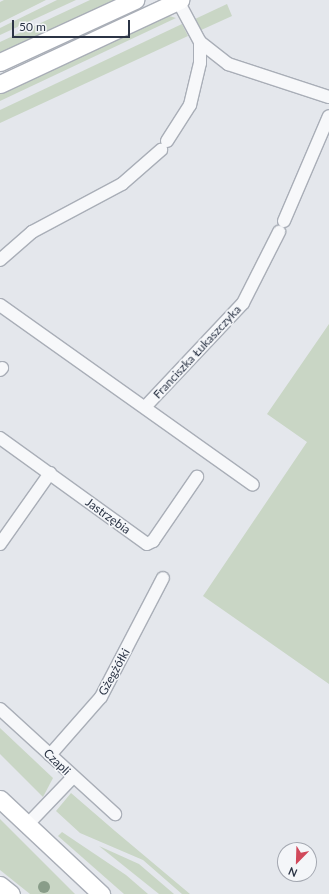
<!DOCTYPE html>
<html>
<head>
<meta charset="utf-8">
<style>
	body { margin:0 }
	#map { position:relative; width:329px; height:894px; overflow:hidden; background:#e4e7ec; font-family:Lato,sans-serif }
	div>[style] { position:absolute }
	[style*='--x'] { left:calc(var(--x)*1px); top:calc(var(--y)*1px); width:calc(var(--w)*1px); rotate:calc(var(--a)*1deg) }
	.green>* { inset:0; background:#c9d6c5 }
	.roads { filter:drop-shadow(1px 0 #a9aeb7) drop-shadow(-1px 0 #a9aeb7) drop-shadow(0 1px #a9aeb7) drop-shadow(0 -1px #a9aeb7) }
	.street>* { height:12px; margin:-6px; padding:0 6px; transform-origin:6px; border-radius:6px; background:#f7f8fa }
	.secondary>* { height:17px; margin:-8.5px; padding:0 8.5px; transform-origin:8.5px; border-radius:8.5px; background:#fff }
	.trees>* { width:12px; height:12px; margin:-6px; border-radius:50%; background:#899d89 }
	span { translate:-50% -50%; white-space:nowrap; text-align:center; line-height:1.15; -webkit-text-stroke:3px #f4f6f9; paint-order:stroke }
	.street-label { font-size:12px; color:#2b3445 }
	.north { position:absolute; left:277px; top:842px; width:40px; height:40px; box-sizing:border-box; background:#f4f6f9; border:1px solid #a4a8b1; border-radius:50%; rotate:203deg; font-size:11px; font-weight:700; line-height:16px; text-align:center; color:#2b3445 }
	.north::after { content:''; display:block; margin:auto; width:14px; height:18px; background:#d1495b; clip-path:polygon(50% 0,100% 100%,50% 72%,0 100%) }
	.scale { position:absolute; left:12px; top:20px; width:118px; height:18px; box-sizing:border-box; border:2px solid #2b3445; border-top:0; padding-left:5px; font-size:12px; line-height:14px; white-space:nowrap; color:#2b3445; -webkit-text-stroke:3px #f4f6f9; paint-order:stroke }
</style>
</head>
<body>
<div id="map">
	<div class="green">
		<i style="clip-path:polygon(4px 0,46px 0,0 23px,0 2px)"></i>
		<i style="clip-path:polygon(57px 0,76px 0,0 35px,0 28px)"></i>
		<i style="clip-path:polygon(90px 0,117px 0,0 53px,0 42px)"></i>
		<i style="clip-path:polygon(227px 4px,232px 16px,199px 31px,195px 19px)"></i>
		<i style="clip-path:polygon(166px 15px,176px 18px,0 101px,0 93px)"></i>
		<i style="clip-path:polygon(182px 24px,188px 36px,0 123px,0 110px)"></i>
		<i style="clip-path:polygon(329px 324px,329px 684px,203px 596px,307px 442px,267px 414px)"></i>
		<i style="clip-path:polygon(0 728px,53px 778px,43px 797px,0 754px)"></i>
		<i style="clip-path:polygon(71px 793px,115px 831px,190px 894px,182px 894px,143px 860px,80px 833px,56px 811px)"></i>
		<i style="clip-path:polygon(0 819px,75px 894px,30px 894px,0 870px)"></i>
		<i style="clip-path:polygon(62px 832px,126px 875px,148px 894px,124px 894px,58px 836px)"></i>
		<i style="clip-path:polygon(99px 846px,139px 864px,174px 894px,159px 894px)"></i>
	</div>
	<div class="roads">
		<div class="street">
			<i style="--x:200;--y:42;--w:36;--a:38"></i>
			<i style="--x:228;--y:64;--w:106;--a:18.1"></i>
			<i style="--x:167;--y:141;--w:43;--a:-57.4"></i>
			<i style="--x:190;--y:105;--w:43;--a:-76.6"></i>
			<i style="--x:200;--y:63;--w:21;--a:-90"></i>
			<i style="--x:200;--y:42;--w:47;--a:-118.2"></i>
			<i style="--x:284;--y:221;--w:114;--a:-66.8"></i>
			<i style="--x:0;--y:260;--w:43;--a:-41.2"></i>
			<i style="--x:32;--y:232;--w:102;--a:-28.1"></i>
			<i style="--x:122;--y:184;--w:52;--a:-41.1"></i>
			<i style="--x:0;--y:305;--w:310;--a:35.4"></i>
			<i style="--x:0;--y:370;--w:3;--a:-45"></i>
			<i style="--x:146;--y:406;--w:141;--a:-46.7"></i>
			<i style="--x:243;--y:303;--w:80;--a:-63.1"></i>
			<i style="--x:0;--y:438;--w:181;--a:35.8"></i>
			<i style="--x:147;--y:544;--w:7;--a:-27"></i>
			<i style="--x:153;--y:541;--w:78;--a:-55.5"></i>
			<i style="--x:0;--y:544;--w:87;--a:-54.8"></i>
			<i style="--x:0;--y:709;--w:156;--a:42.4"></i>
			<i style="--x:50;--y:755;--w:77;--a:-48.7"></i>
			<i style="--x:101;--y:697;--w:134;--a:-62.5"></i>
			<i style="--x:27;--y:825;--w:66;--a:-46.2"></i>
		</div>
		<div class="secondary">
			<i style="--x:0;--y:62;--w:149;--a:-24.7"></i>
			<i style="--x:0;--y:84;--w:199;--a:-25"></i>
			<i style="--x:0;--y:799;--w:139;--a:43.2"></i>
			<i style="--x:0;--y:885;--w:14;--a:39"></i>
		</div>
	</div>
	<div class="trees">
		<i style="left:44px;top:887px"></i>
	</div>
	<div class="street-label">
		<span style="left:197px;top:352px;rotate:-47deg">Franciszka Łukaszczyka</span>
		<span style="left:108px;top:516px;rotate:36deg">Jastrzębia</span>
		<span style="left:114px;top:672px;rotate:-61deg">Gżegżółki</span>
		<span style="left:57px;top:762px;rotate:44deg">Czapli</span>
	</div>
	<div class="north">N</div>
	<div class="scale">50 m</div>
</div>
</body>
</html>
